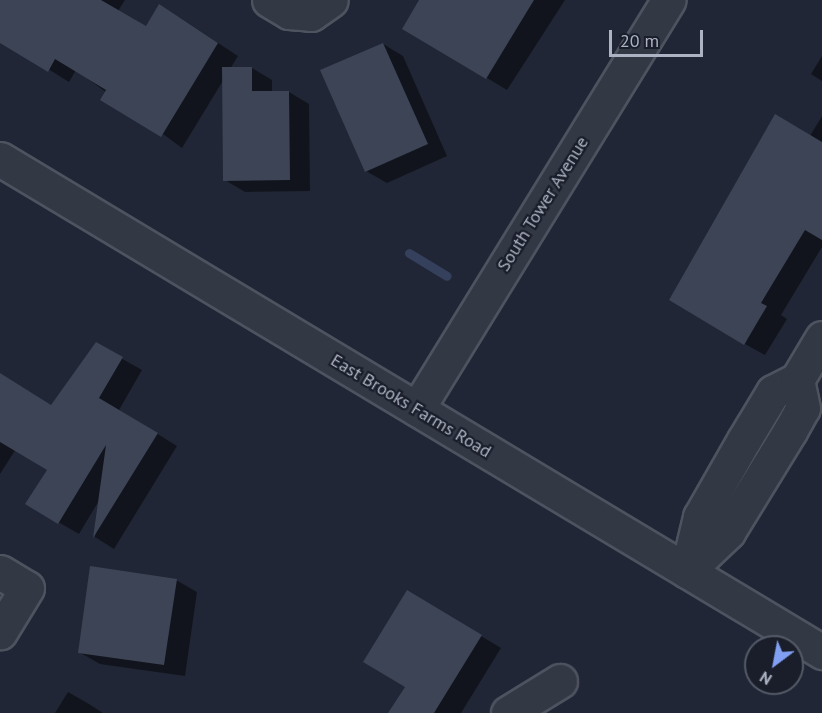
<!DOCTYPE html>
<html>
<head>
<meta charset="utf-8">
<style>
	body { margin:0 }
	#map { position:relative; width:822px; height:713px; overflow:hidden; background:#202635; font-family:"PT Sans",sans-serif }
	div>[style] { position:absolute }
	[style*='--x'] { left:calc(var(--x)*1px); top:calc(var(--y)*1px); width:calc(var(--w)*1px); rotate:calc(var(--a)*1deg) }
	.shadow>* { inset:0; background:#0007 }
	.stream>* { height:9px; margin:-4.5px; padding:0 4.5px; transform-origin:4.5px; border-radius:4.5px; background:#34405c }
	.building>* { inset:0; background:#3c4455 }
	.roads { filter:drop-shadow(2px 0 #4e5360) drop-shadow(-2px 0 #4e5360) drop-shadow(0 2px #4e5360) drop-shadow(0 -2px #4e5360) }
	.minor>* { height:33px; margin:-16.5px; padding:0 16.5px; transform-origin:16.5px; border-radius:16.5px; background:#333845 }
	span { translate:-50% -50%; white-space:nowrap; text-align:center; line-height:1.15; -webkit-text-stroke:4.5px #191e2a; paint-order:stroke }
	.street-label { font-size:18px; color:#adb3c2 }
	.north { position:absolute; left:744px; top:635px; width:60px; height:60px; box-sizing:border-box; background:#191e2a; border:2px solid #545a67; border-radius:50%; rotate:212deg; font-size:16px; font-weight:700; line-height:24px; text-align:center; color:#adb3c2 }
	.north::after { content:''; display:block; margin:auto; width:21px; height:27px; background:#82a0f3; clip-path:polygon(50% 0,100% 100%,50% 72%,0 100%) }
	.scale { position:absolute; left:609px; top:30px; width:94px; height:27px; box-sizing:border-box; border:3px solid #adb3c2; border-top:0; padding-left:8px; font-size:18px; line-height:21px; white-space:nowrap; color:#adb3c2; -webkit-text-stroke:4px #191e2a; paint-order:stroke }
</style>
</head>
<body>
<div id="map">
	<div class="shadow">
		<i style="clip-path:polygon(0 0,125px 0,118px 11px,146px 28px,180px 18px,238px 56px,230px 69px,252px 68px,272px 80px,272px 92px,289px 92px,309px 104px,310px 191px,245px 192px,225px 180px,224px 79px,182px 148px,76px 70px,69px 82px,0 39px)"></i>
		<i style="clip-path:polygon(437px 0,565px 0,507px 90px,404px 28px)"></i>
		<i style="clip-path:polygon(383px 44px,403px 56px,447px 156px,387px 183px,366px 171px)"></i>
		<i style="clip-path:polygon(822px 56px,822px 81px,811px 74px)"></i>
		<i style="clip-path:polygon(822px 116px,822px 247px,781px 315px,787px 319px,765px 355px,745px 344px,810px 136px)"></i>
		<i style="clip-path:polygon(96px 344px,142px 370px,119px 410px,177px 446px,114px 549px,95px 537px,100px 499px,79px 534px,27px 504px,49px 469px,16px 449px,0 474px,0 374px,52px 407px)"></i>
		<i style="clip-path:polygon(176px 580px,197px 592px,185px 676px,100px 664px,79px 652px)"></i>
		<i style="clip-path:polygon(428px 604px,501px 648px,461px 713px,390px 713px,407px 687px)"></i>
		<i style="clip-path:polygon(68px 692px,89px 704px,103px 713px,55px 713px)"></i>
	</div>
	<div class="stream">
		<i style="--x:409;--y:253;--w:44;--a:31.2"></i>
	</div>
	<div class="building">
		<i style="clip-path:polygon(0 0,101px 0,146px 26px,159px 4px,218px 43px,161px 137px,100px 100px,106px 90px,55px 59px,48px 72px,0 43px)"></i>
		<i style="clip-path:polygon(419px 0,534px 0,486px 79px,402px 29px)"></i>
		<i style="clip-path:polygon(383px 43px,428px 144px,365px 172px,320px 70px)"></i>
		<i style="clip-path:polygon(222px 67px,252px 67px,252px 91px,289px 91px,290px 180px,223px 181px)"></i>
		<i style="clip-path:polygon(775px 114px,822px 142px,822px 240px,805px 230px,761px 303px,767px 306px,744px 345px,669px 300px)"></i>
		<i style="clip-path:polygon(96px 342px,123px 357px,99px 398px,158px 433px,93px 538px,106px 445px,58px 524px,25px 504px,47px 470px,0 442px,0 373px,51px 405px)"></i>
		<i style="clip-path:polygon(90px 566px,177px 579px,164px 665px,78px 653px)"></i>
		<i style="clip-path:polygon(407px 590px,482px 635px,434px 713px,388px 713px,405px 687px,363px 662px)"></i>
	</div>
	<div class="roads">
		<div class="minor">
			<i style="--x:269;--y:0;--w:23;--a:31"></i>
			<i style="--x:289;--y:12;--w:22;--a:5"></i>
			<i style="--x:311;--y:14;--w:24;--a:-35"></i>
			<i style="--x:0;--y:159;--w:959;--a:30.95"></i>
			<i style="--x:417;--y:409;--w:480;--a:-58.4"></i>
			<i style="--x:687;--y:571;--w:56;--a:-76.5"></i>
			<i style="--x:700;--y:517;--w:89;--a:-60.3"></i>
			<i style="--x:744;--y:440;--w:56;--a:-58.9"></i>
			<i style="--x:773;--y:392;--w:27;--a:-27"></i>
			<i style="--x:797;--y:380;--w:49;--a:-59.2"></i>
			<i style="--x:687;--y:571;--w:57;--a:-43.6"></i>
			<i style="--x:728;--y:532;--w:119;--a:-58.5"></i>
			<i style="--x:790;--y:431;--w:26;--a:-61"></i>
			<i style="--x:803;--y:408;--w:29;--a:-102"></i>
			<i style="--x:0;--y:572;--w:31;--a:31"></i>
			<i style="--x:27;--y:588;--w:52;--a:121.5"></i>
			<i style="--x:508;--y:713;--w:61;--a:-31.6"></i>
		</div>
	</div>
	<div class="street-label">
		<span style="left:543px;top:204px;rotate:-58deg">South Tower Avenue</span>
		<span style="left:411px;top:406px;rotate:31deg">East Brooks Farms Road</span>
	</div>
	<div class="north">N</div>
	<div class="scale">20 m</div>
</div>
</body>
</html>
